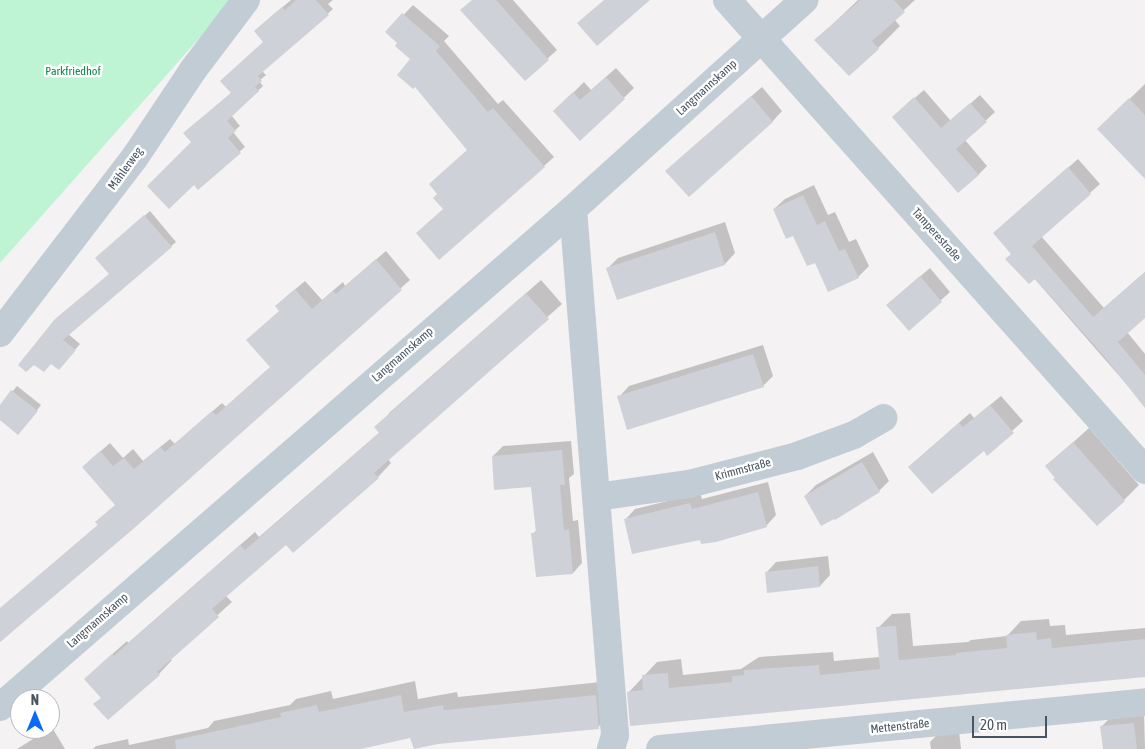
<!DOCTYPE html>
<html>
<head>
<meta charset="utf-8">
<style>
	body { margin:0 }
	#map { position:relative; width:1145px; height:749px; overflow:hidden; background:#f4f2f2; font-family:"Asap Condensed",sans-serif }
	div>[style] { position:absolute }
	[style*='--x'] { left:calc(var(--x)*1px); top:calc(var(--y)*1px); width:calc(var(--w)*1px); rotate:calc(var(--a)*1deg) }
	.green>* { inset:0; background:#bef4d4 }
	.shadow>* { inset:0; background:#0003 }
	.building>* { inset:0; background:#ced1d8 }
	.street>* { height:28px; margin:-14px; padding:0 14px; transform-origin:14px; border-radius:14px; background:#c2ccd4 }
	span { translate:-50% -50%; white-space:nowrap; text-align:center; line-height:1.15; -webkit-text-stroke:5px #fff; paint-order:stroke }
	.park-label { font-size:12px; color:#0e874e }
	.street-label { font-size:12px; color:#475462 }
	.north { position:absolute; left:10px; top:689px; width:50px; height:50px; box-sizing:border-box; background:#fff; border:1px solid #b5bbc0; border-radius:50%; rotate:0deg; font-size:14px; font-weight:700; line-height:20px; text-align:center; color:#475462 }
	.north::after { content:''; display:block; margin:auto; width:18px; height:22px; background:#086af8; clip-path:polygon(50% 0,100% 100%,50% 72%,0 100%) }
	.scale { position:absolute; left:972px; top:716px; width:75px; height:22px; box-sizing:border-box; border:2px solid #475462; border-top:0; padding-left:6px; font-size:15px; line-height:18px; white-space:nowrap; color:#475462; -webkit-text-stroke:4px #fff; paint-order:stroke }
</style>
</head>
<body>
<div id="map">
	<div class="green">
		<i style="clip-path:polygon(0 0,233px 0,0 263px)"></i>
	</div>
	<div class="shadow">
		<i style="clip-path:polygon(291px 0,333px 0,328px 4px,333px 9px,262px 71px,266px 75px,259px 81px,263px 86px,231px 115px,240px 126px,233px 132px,245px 147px,198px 188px,190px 129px,232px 92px,265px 42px,260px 26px)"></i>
		<i style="clip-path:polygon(472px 0,513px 0,557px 50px,525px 79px)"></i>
		<i style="clip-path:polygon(858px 0,915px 0,894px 19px,900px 26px,878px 48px,816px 40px)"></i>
		<i style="clip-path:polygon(413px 5px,449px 36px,444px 41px,498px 104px,503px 100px,554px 157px,544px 166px,444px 209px,469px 149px,412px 59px,399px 43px,387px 32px)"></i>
		<i style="clip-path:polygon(616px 68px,634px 88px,581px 139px,565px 101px,584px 82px,591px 90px)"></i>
		<i style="clip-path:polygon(1145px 84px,1145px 177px,1114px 114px)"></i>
		<i style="clip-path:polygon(762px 87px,782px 111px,772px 122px,677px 161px)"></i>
		<i style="clip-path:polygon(924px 90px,951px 121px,980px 95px,995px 112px,965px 140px,987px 166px,978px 175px,902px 109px)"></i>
		<i style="clip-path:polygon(1078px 159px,1100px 184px,1041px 236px,1104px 308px,1145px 272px,1145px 316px,1127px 332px,1145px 354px,1145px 399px,1142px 402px,1012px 253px,1004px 224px)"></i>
		<i style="clip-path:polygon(814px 185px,828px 215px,835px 212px,849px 242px,856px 239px,869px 266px,858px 277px,815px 261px,774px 209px,785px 199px)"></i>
		<i style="clip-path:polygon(150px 211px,176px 242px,68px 334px,80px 344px,63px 363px,34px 363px,110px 273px,102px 253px)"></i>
		<i style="clip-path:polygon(725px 222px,735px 253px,725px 264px,608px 268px,618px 258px)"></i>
		<i style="clip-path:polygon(386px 251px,410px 280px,0 642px,0 609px,99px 524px,116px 505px,93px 458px,110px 443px,123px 458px,133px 449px,143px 461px,170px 439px,175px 444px,222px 403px,226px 407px,271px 367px,281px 311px,286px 297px,305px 281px,322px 300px,343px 282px,345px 286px)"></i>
		<i style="clip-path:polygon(930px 268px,950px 292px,909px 329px,897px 296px)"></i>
		<i style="clip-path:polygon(541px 280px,562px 304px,388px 459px,391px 463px,378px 477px,293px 551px,286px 543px,225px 595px,232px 602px,170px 658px,172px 660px,159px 674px,108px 718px,95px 704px,102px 697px,100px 665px,127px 641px,128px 643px,255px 532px,259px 537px,380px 432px,389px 413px)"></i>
		<i style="clip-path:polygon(763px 345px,773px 376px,763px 386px,619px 397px,629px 386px)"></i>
		<i style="clip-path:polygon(17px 386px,41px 405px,23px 428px,0 418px,0 407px)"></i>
		<i style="clip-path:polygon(1001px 396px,1023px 421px,987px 454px,984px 450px,920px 457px,970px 413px,974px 418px)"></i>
		<i style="clip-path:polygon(1089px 428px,1139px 485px,1124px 500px,1056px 478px,1047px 466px)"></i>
		<i style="clip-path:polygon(571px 441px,574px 474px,569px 478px,573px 521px,578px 520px,582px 563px,573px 573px,533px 534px,537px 530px,532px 486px,493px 456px,503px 446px)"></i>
		<i style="clip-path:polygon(873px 452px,889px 481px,879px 491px,805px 496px,816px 485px)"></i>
		<i style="clip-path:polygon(768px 482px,776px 515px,766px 526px,701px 539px,625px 520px,635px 509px,700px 493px,702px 499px)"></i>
		<i style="clip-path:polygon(828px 556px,830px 575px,820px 586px,766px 573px,776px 562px)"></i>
		<i style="clip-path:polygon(910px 613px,913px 646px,968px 642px,971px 640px,1007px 636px,1021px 621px,1049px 619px,1050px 626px,1065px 625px,1066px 635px,1145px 628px,1145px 676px,629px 692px,657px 662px,681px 659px,683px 675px,741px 669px,759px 657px,833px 652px,834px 661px,880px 657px,878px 628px,892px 614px)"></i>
		<i style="clip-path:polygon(415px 681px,418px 699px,457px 692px,458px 697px,610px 681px,613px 713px,598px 727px,411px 737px,318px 749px,93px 749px,96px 746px,128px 739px,129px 745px,208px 728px,214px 721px,290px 705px,296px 699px,331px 691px,333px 699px)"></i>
		<i style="clip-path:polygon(1144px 713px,1145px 749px,1104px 749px,1102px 726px,1112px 716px)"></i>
		<i style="clip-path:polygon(53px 729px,65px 749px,17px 749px,38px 736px,39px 738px)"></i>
		<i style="clip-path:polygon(959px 731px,961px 749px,931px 749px,930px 742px,939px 733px)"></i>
	</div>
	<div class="building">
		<i style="clip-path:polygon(296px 0,316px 0,329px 15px,258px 76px,262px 81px,255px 87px,259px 91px,227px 121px,236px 131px,228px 138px,241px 153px,198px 190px,194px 185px,169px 209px,147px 186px,191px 142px,183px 133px,231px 93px,220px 81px,263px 42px,254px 31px,282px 7px,285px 10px)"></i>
		<i style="clip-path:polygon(472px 0,496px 0,549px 60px,525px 81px,460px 10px)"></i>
		<i style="clip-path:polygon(604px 0,650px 0,597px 46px,577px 23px)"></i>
		<i style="clip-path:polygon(860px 0,894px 0,905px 12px,872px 41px,879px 49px,849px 76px,814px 40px)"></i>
		<i style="clip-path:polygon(402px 13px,440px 46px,436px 51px,488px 112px,493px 108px,545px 167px,439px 260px,416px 233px,443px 209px,433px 198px,437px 194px,429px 184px,467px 150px,415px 87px,413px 89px,397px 75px,410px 59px,395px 46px,397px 43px,385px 32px)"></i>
		<i style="clip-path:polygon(606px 77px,625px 99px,580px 141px,553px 111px,573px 92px,580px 100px)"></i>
		<i style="clip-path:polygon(751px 96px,773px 122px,689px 197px,665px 171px)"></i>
		<i style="clip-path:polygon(914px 97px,941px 128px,970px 103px,987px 122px,956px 149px,979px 175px,958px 193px,892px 117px)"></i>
		<i style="clip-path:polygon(1129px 98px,1145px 115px,1145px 179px,1097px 129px)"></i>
		<i style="clip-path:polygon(1068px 167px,1091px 194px,1032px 246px,1093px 317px,1145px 272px,1145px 318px,1118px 342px,1145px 375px,1145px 408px,1103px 355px,1035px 279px,1029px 284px,1005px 259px,1011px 254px,993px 233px)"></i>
		<i style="clip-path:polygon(803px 195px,817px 225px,825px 221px,839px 251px,845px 249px,859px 278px,828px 292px,815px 263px,807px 266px,793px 236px,786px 239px,773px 209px)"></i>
		<i style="clip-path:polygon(144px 215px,172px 247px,63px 340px,76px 350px,59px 370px,51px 364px,44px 372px,34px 365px,26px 372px,18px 365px,55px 319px,109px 274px,95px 258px)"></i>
		<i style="clip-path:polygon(715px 232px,725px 265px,617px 300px,606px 268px)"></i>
		<i style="clip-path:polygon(376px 259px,402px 290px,132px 530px,0 642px,0 608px,98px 525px,95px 522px,115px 505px,82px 467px,100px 451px,113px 466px,124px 458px,134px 469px,160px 447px,165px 452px,212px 411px,216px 415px,270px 367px,246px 340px,279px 311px,275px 306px,295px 289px,312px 309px,333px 291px,336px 294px)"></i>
		<i style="clip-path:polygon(920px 276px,942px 302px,909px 331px,886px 305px)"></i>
		<i style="clip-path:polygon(526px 293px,549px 319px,374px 473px,379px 478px,293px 553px,286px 545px,212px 609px,219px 617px,157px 672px,160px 675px,108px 720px,93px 704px,101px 698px,84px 679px,112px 654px,114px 656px,240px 545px,245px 550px,379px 433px,374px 427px)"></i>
		<i style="clip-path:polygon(753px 354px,764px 387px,627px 430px,617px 396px)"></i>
		<i style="clip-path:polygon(11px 390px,38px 411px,18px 435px,0 420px,0 405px)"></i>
		<i style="clip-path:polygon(990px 405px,1014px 433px,987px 456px,984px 451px,932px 494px,908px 467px,959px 423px,963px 427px)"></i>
		<i style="clip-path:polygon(1073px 442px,1125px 501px,1097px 526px,1053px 479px,1055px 478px,1045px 466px)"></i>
		<i style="clip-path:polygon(562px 450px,565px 485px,560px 485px,564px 530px,569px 529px,573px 574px,536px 577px,531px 533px,536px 533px,531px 487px,494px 490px,492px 456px)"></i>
		<i style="clip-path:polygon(862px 462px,880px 492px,835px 520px,834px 519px,821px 526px,804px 496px)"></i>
		<i style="clip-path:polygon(758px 492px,767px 527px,716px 542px,701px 544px,700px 540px,632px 554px,624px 519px,690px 503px,692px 509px)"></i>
		<i style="clip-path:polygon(818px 566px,820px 587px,767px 593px,765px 572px)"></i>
		<i style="clip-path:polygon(896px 626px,899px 660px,956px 655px,956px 653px,1007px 648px,1006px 635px,1036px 632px,1037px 640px,1051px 638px,1052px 648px,1145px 639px,1145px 677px,630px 726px,627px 692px,643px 690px,642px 675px,668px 673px,669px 688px,732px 682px,732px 676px,744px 675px,744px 670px,819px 665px,820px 675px,880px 669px,876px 627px)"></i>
		<i style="clip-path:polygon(401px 695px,404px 712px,443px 705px,444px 710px,596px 695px,599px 729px,438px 744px,414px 749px,410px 738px,361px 749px,176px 749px,175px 740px,281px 717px,280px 713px,317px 705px,319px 712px)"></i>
		<i style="clip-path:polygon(1134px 723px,1137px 749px,1103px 749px,1100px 726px)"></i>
	</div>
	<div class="street">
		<i style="--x:727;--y:0;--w:629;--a:48.35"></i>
		<i style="--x:573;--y:209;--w:528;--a:85.43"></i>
		<i style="--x:615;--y:735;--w:15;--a:106"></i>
		<i style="--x:0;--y:333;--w:222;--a:-52.5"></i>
		<i style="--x:135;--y:157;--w:105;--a:-56.3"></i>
		<i style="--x:193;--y:70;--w:88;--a:-52.9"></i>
		<i style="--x:596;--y:497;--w:94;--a:-8"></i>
		<i style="--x:689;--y:484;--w:112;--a:-14.5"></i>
		<i style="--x:797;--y:456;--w:61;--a:-20.2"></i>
		<i style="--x:854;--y:435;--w:34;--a:-30"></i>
		<i style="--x:0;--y:707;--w:759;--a:-40.99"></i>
		<i style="--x:573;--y:209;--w:312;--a:-42.1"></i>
		<i style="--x:660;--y:749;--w:487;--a:-5.5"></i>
	</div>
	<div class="park-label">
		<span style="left:73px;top:72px">Parkfriedhof</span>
	</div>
	<div class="street-label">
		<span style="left:707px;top:88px;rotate:-42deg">Langmannskamp</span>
		<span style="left:126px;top:169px;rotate:-54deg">Mählerweg</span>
		<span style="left:936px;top:235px;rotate:48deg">Tamperestraße</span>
		<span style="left:403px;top:355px;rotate:-41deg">Langmannskamp</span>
		<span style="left:743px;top:470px;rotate:-15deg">Krimmstraße</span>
		<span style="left:98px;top:621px;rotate:-41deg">Langmannskamp</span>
		<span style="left:900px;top:727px;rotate:-6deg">Mettenstraße</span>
	</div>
	<div class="north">N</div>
	<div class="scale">20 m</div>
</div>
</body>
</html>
